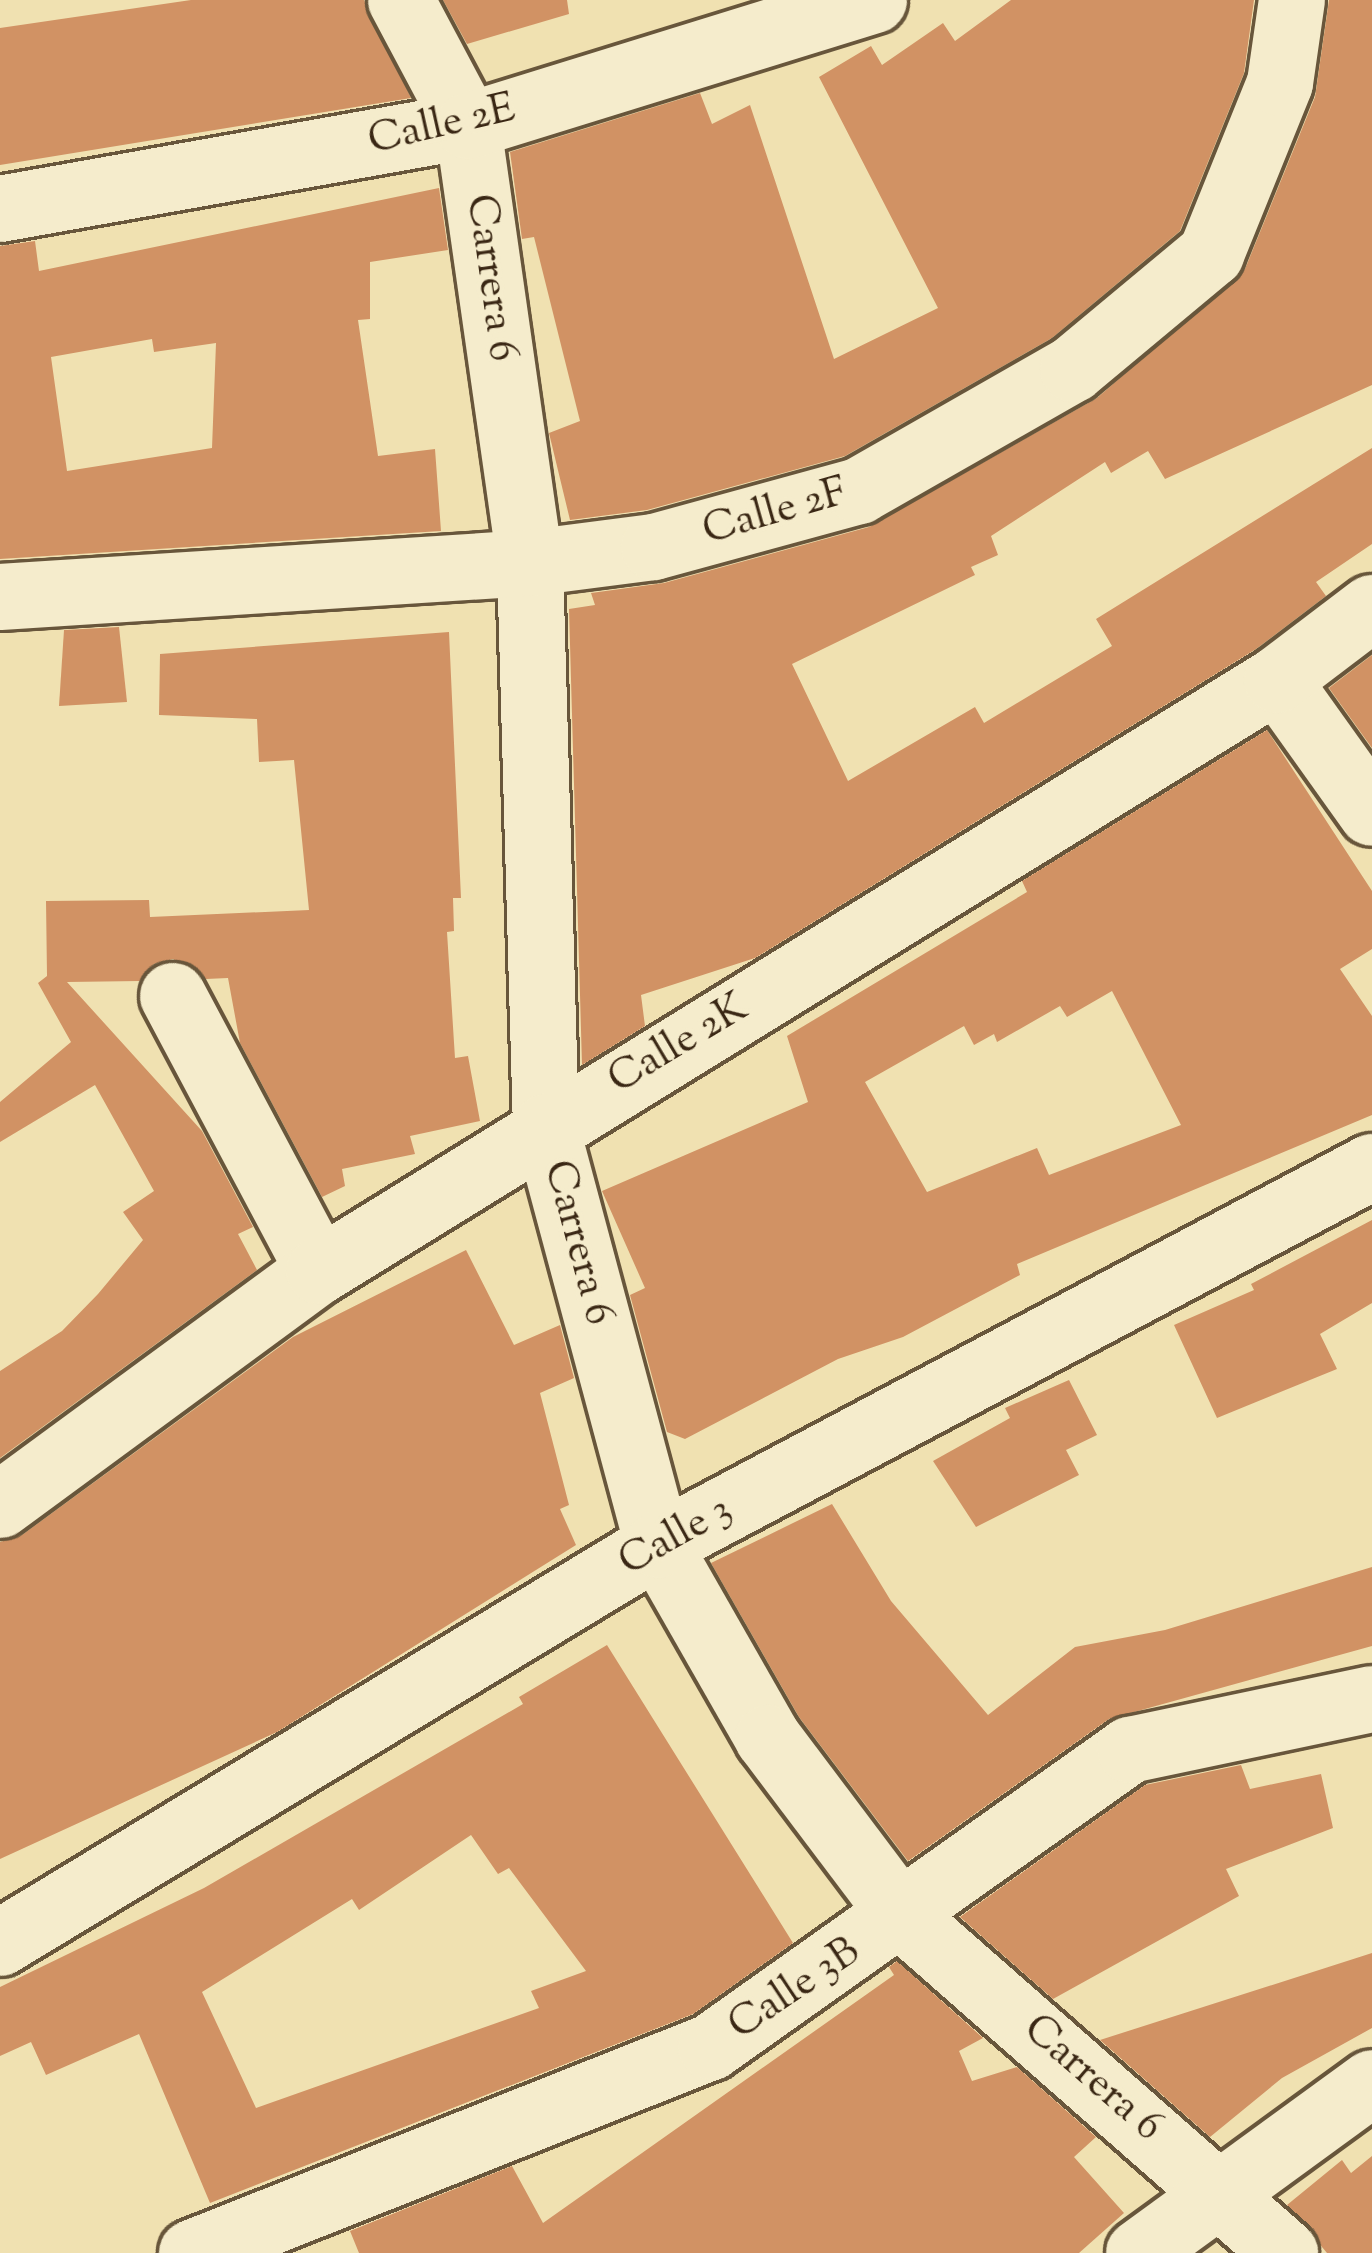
<!DOCTYPE html>
<html>
<head>
<meta charset="utf-8">
<style>
	body { margin:0 }
	#map { position:relative; width:1372px; height:2253px; overflow:hidden; background:#f0e1b1; font-family:"Sorts Mill Goudy",serif }
	div>[style] { position:absolute }
	[style*='--x'] { left:calc(var(--x)*1px); top:calc(var(--y)*1px); width:calc(var(--w)*1px); rotate:calc(var(--a)*1deg) }
	.building>* { inset:0; background:#d19264 }
	.roads { filter:drop-shadow(3px 0 #68563b) drop-shadow(-3px 0 #68563b) drop-shadow(0 3px #68563b) drop-shadow(0 -3px #68563b) }
	.minor>* { height:66px; margin:-33px; padding:0 33px; transform-origin:33px; border-radius:33px; background:#f5eccc }
	span { translate:-50% -50%; white-space:nowrap; text-align:center; line-height:1.15; -webkit-text-stroke:9px #f5eccc; paint-order:stroke }
	.street-label { font-size:42px; color:#3a2714 }
</style>
</head>
<body>
<div id="map">
	<div class="building">
		<i style="clip-path:polygon(191px 0,364px 0,411px 98px,0 165px,0 28px)"></i>
		<i style="clip-path:polygon(443px 0,567px 0,569px 14px,467px 44px)"></i>
		<i style="clip-path:polygon(1011px 0,1254px 0,1244px 73px,1180px 231px,1052px 338px,845px 456px,647px 510px,570px 520px,549px 433px,580px 421px,534px 237px,522px 239px,510px 152px,700px 93px,712px 124px,750px 105px,834px 359px,938px 308px,819px 77px,871px 46px,882px 65px,943px 23px,955px 41px)"></i>
		<i style="clip-path:polygon(1329px 0,1372px 0,1372px 385px,1165px 479px,1148px 451px,1111px 473px,1105px 462px,991px 536px,998px 555px,971px 567px,975px 575px,792px 664px,848px 781px,975px 707px,984px 723px,1112px 646px,1096px 619px,1372px 448px,1372px 544px,1316px 582px,1326px 596px,1256px 649px,755px 958px,641px 995px,645px 1026px,582px 1065px,569px 609px,595px 605px,591px 593px,664px 583px,869px 527px,1097px 398px,1245px 269px,1315px 97px)"></i>
		<i style="clip-path:polygon(evenodd,439px 188px,448px 250px,370px 262px,370px 319px,358px 320px,378px 456px,435px 449px,441px 531px,0 559px,0 246px,35px 241px,39px 271px,439px 188px,152px 339px,154px 352px,216px 343px,212px 448px,67px 471px,51px 357px,152px 339px)"></i>
		<i style="clip-path:polygon(119px 627px,127px 702px,59px 706px,64px 630px)"></i>
		<i style="clip-path:polygon(449px 632px,461px 898px,453px 898px,454px 931px,447px 932px,455px 1058px,468px 1056px,480px 1121px,410px 1136px,415px 1154px,342px 1169px,345px 1186px,322px 1197px,240px 1043px,228px 978px,206px 979px,173px 959px,154px 964px,140px 981px,67px 982px,202px 1131px,253px 1227px,238px 1234px,257px 1270px,0 1458px,0 1371px,62px 1331px,98px 1294px,143px 1240px,123px 1212px,154px 1191px,95px 1085px,0 1142px,0 1102px,71px 1042px,38px 983px,47px 976px,46px 901px,149px 900px,150px 917px,309px 910px,294px 760px,259px 762px,257px 719px,159px 715px,160px 654px)"></i>
		<i style="clip-path:polygon(1372px 655px,1372px 748px,1329px 688px)"></i>
		<i style="clip-path:polygon(evenodd,1267px 730px,1372px 891px,1372px 949px,1340px 969px,1372px 1016px,1372px 1115px,1017px 1264px,1020px 1275px,903px 1337px,838px 1359px,685px 1439px,667px 1432px,630px 1295px,645px 1288px,602px 1191px,808px 1102px,787px 1036px,1027px 892px,1022px 881px,1267px 730px,1112px 991px,1181px 1125px,1049px 1175px,1037px 1148px,927px 1192px,865px 1082px,964px 1026px,974px 1045px,994px 1034px,997px 1042px,1060px 1006px,1067px 1017px,1112px 991px)"></i>
		<i style="clip-path:polygon(1372px 1220px,1372px 1303px,1320px 1334px,1337px 1369px,1217px 1418px,1174px 1325px,1254px 1290px,1251px 1284px)"></i>
		<i style="clip-path:polygon(466px 1250px,514px 1345px,560px 1325px,574px 1378px,540px 1393px,569px 1505px,560px 1509px,576px 1545px,277px 1732px,0 1859px,0 1542px,22px 1535px,293px 1337px)"></i>
		<i style="clip-path:polygon(1069px 1380px,1097px 1435px,1066px 1450px,1079px 1475px,976px 1527px,933px 1461px,1010px 1418px,1005px 1408px)"></i>
		<i style="clip-path:polygon(832px 1504px,891px 1601px,988px 1715px,1075px 1647px,1165px 1630px,1372px 1567px,1372px 1646px,1109px 1719px,908px 1861px,799px 1717px,711px 1563px)"></i>
		<i style="clip-path:polygon(evenodd,607px 1645px,793px 1943px,693px 2014px,210px 2203px,139px 2034px,46px 2075px,31px 2042px,0 2056px,0 1987px,204px 1888px,523px 1704px,519px 1697px,607px 1645px,471px 1835px,498px 1874px,509px 1868px,586px 1971px,531px 1991px,539px 2008px,256px 2108px,202px 1992px,352px 1899px,359px 1910px,471px 1835px)"></i>
		<i style="clip-path:polygon(1241px 1765px,1250px 1789px,1321px 1774px,1333px 1828px,1226px 1869px,1239px 1896px,1053px 1999px,960px 1917px,1145px 1785px)"></i>
		<i style="clip-path:polygon(1372px 1953px,1372px 2028px,1282px 2078px,1210px 2137px,1100px 2040px)"></i>
		<i style="clip-path:polygon(897px 1961px,983px 2038px,959px 2051px,972px 2081px,1017px 2067px,1096px 2137px,1074px 2157px,1124px 2213px,1079px 2253px,359px 2253px,350px 2231px,512px 2166px,543px 2223px,894px 1975px,889px 1967px)"></i>
		<i style="clip-path:polygon(1372px 2156px,1372px 2253px,1327px 2253px,1287px 2205px,1342px 2160px,1351px 2173px)"></i>
	</div>
	<div class="roads">
		<div class="minor">
			<i style="--x:401;--y:0;--w:143;--a:62"></i>
			<i style="--x:468;--y:126;--w:441;--a:81.9"></i>
			<i style="--x:530;--y:563;--w:564;--a:88.38"></i>
			<i style="--x:546;--y:1127;--w:433;--a:75"></i>
			<i style="--x:658;--y:1545;--w:222;--a:60.3"></i>
			<i style="--x:768;--y:1738;--w:224;--a:53"></i>
			<i style="--x:903;--y:1917;--w:509;--a:41.33"></i>
			<i style="--x:0;--y:209;--w:475;--a:-10.1"></i>
			<i style="--x:468;--y:126;--w:425;--a:-17.2"></i>
			<i style="--x:0;--y:597;--w:531;--a:-3.67"></i>
			<i style="--x:530;--y:563;--w:125;--a:-7.4"></i>
			<i style="--x:654;--y:547;--w:213;--a:-15.3"></i>
			<i style="--x:859;--y:491;--w:246;--a:-29.7"></i>
			<i style="--x:1073;--y:369;--w:180;--a:-39.8"></i>
			<i style="--x:1211;--y:254;--w:184;--a:-68"></i>
			<i style="--x:1280;--y:83;--w:84;--a:-81.8"></i>
			<i style="--x:1277;--y:680;--w:163;--a:54.5"></i>
			<i style="--x:173;--y:996;--w:311;--a:62"></i>
			<i style="--x:0;--y:1505;--w:396;--a:-36.3"></i>
			<i style="--x:319;--y:1271;--w:1126;--a:-31.67"></i>
			<i style="--x:1277;--y:680;--w:119;--a:-37.2"></i>
			<i style="--x:0;--y:1943;--w:769;--a:-31.17"></i>
			<i style="--x:658;--y:1545;--w:808;--a:-27.9"></i>
			<i style="--x:192;--y:2253;--w:558;--a:-21.65"></i>
			<i style="--x:711;--y:2047;--w:514;--a:-35.33"></i>
			<i style="--x:1130;--y:1750;--w:247;--a:-11.9"></i>
			<i style="--x:1139;--y:2253;--w:288;--a:-36.1"></i>
		</div>
	</div>
	<div class="street-label">
		<span style="left:442px;top:126px;rotate:-13deg">Calle 2E</span>
		<span style="left:490px;top:278px;rotate:82deg">Carrera 6</span>
		<span style="left:775px;top:513px;rotate:-16deg">Calle 2F</span>
		<span style="left:679px;top:1045px;rotate:-31deg">Calle 2K</span>
		<span style="left:577px;top:1243px;rotate:75deg">Carrera 6</span>
		<span style="left:676px;top:1537px;rotate:-29deg">Calle 3</span>
		<span style="left:795px;top:1990px;rotate:-34deg">Calle 3B</span>
		<span style="left:1092px;top:2079px;rotate:41deg">Carrera 6</span>
	</div>
</div>
</body>
</html>
